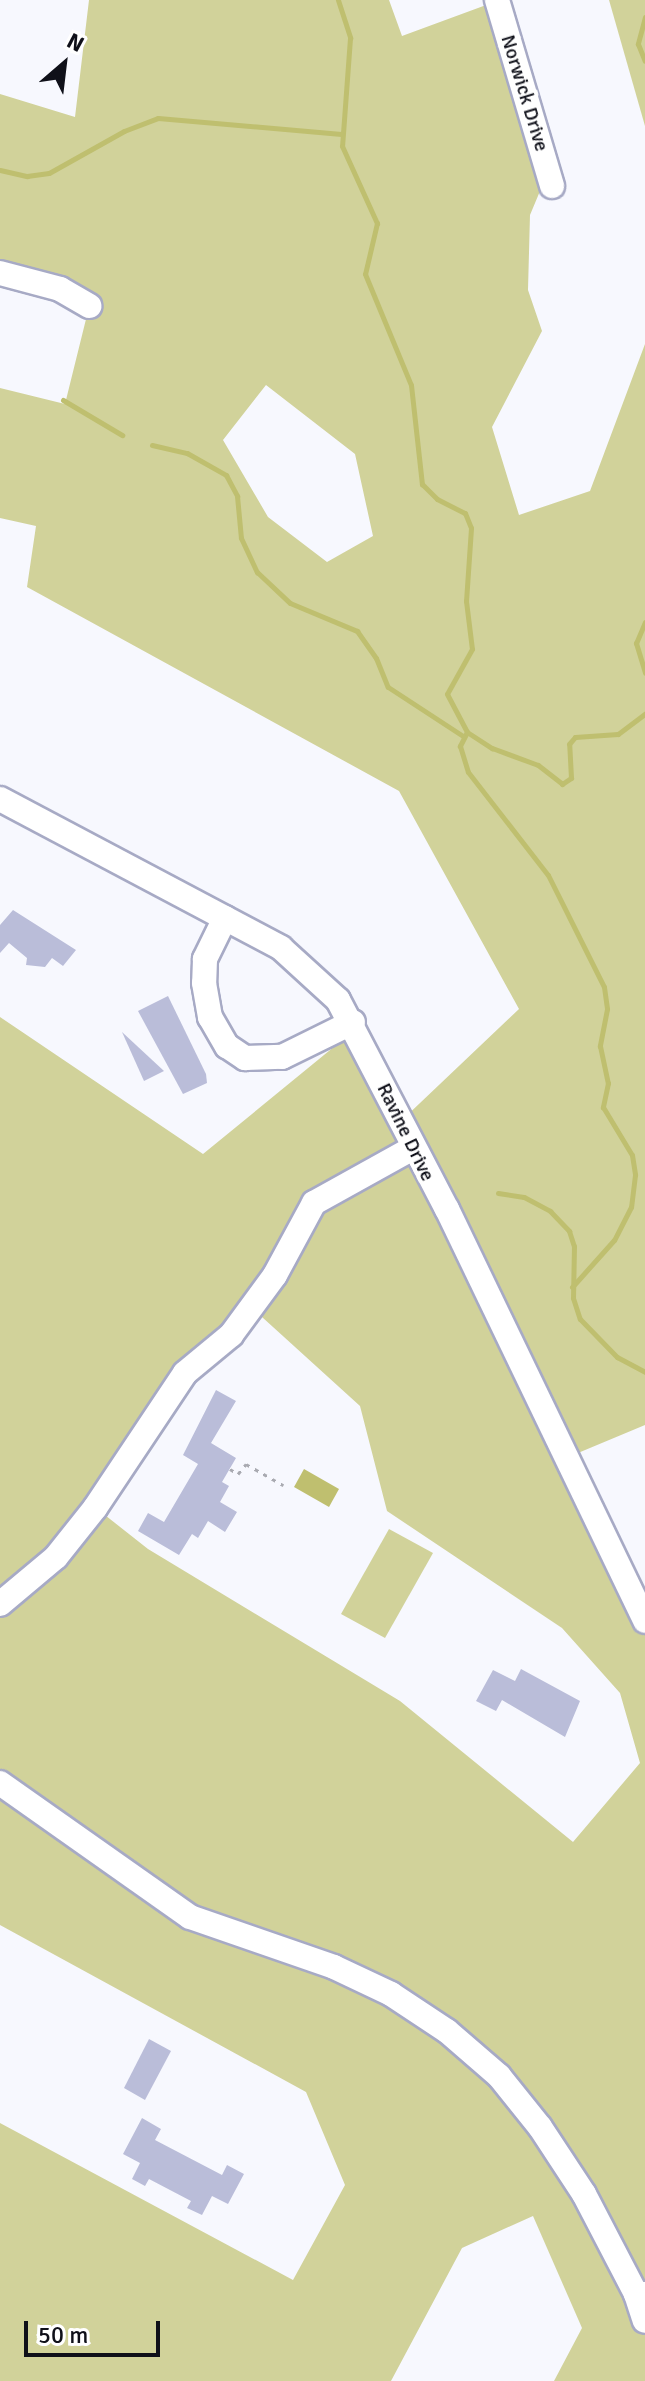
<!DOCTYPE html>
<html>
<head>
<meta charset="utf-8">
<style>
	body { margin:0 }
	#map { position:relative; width:645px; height:2381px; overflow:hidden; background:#f7f8fe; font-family:Signika,sans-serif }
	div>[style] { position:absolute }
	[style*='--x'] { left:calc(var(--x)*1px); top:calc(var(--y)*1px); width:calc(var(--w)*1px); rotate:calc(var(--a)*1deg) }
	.green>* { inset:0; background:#d1d29a }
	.water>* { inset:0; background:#bfbf6f }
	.stream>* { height:5px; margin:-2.5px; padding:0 2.5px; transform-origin:2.5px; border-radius:2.5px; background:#bfbf6f }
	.building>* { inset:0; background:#babdd9 }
	.path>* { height:3px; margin-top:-1.5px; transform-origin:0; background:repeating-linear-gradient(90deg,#a9aab1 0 4px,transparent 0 10px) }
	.roads { filter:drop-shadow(2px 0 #a7aac5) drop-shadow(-2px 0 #a7aac5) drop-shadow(0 2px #a7aac5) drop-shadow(0 -2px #a7aac5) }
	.minor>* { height:24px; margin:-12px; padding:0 12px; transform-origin:12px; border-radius:12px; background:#fff }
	span { translate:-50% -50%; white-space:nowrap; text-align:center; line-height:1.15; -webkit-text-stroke:8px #fff; paint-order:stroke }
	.street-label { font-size:20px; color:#0f1019 }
	.north { position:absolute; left:24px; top:24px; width:80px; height:80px; -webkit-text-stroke:6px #fff; paint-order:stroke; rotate:28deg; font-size:22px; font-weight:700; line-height:32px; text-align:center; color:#0f1019 }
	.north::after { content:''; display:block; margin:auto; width:28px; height:36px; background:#0f1019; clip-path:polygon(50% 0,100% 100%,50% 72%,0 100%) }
	.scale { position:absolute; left:24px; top:2321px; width:136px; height:36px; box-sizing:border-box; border:4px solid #0f1019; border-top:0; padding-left:10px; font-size:24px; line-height:28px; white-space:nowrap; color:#0f1019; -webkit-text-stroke:6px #fff; paint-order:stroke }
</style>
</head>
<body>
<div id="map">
	<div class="green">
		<i style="clip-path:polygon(evenodd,89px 0,389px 0,402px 36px,497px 1px,548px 172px,530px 215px,528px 290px,542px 331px,492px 427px,519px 515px,590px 491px,645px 344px,645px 1425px,566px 1458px,645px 1621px,645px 2381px,554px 2381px,582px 2328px,533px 2216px,462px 2248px,391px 2381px,0 2381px,0 2123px,293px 2280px,345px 2185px,306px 2092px,0 1925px,0 1017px,203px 1154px,357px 1028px,400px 1122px,519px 1009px,399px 791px,27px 587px,36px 526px,0 518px,0 388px,65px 404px,89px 307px,0 273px,0 94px,75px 117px,89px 0,266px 385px,355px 454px,373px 536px,327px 562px,268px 517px,223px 440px,266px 385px,89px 0,252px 1308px,360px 1406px,387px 1511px,562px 1628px,620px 1693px,640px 1763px,573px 1842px,400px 1701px,148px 1549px,96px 1508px,185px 1373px,252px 1308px)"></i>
		<i style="clip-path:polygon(609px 0,645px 0,645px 126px)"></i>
		<i style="clip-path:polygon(389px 1529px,433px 1553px,385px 1638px,341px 1614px)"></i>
	</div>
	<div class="water">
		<i style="clip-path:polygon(304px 1469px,339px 1489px,329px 1507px,294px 1487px)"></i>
	</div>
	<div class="stream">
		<i style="--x:338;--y:0;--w:40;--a:72"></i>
		<i style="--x:350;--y:38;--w:108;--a:94.2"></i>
		<i style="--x:342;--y:146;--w:85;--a:65.6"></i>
		<i style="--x:377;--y:223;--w:52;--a:103.2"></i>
		<i style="--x:365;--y:274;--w:120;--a:67.5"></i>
		<i style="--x:411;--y:385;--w:100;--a:83.7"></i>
		<i style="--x:422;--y:484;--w:21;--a:45"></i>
		<i style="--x:437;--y:499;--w:31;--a:27"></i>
		<i style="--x:465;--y:513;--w:16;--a:68"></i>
		<i style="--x:471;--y:528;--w:73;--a:93.9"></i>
		<i style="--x:466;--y:601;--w:48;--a:82.9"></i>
		<i style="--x:472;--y:649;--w:51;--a:119.1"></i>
		<i style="--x:447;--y:694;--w:43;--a:62.2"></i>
		<i style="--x:467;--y:732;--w:16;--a:117"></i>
		<i style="--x:460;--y:746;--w:27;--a:73"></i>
		<i style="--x:468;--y:772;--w:130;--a:52.2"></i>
		<i style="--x:548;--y:875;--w:125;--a:63.4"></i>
		<i style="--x:604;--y:987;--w:22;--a:82"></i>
		<i style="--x:607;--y:1009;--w:38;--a:101"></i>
		<i style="--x:600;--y:1046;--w:38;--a:78"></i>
		<i style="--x:608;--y:1083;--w:25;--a:102"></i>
		<i style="--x:603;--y:1107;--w:56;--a:58.9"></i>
		<i style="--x:632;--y:1155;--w:20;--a:81"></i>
		<i style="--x:635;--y:1175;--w:32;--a:97"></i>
		<i style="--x:631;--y:1207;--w:37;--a:117"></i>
		<i style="--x:614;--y:1240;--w:63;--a:131.8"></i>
		<i style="--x:645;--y:17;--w:28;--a:105"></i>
		<i style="--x:638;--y:44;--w:18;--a:68"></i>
		<i style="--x:0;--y:170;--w:28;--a:13"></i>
		<i style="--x:27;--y:176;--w:22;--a:-8"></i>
		<i style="--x:49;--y:173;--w:86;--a:-29.2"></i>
		<i style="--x:124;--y:131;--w:36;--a:-21"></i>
		<i style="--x:158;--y:118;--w:184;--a:5"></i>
		<i style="--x:63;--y:400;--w:69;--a:30.7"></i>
		<i style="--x:152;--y:445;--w:36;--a:13"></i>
		<i style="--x:187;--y:453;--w:45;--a:29.4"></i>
		<i style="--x:226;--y:475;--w:24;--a:62"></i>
		<i style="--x:237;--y:496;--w:42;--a:84.6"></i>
		<i style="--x:241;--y:538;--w:38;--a:65"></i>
		<i style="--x:257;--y:572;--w:45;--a:43.2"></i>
		<i style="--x:290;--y:603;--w:73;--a:22.7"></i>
		<i style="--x:357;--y:631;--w:33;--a:55"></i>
		<i style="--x:376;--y:658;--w:31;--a:68"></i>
		<i style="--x:388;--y:687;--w:90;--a:33.2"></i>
		<i style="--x:645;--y:622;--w:23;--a:113"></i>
		<i style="--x:636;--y:643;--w:31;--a:73"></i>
		<i style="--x:467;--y:732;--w:30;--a:33"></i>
		<i style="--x:492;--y:748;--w:49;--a:20.3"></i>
		<i style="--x:538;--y:765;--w:31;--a:38"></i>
		<i style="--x:562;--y:784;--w:11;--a:-34"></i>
		<i style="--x:571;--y:778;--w:34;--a:-93"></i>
		<i style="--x:569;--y:744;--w:9;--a:-49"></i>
		<i style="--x:575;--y:737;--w:43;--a:-4"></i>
		<i style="--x:618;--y:734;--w:34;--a:-37"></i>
		<i style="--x:498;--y:1193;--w:26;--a:9"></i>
		<i style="--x:524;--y:1197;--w:30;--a:28"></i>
		<i style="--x:550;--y:1211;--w:28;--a:46"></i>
		<i style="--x:569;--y:1231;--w:16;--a:72"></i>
		<i style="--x:574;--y:1246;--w:52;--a:91.1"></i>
		<i style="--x:573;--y:1298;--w:22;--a:72"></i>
		<i style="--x:580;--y:1319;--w:53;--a:45.8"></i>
		<i style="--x:617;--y:1357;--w:32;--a:28"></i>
	</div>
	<div class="building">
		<i style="clip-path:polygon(13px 910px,76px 950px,63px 966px,52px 958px,45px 967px,26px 965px,27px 958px,9px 943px,0 953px,0 925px)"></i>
		<i style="clip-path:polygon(168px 996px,206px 1074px,207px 1083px,183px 1094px,138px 1011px)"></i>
		<i style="clip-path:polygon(122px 1032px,164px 1071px,144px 1081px)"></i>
		<i style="clip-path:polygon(216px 1390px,236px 1401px,211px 1443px,236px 1458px,222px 1482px,229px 1486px,220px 1502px,237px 1512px,225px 1532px,208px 1521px,198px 1538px,192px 1534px,179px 1555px,138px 1531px,148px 1513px,164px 1522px,198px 1464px,183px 1455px)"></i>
		<i style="clip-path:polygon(521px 1669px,580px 1701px,565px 1737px,502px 1700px,496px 1711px,476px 1701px,493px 1670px,515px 1681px)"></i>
		<i style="clip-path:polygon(149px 2039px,171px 2051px,145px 2100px,124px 2088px)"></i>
		<i style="clip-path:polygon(142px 2118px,161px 2129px,155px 2140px,222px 2175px,227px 2165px,244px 2174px,228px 2204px,212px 2196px,202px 2215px,187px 2208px,191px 2201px,149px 2179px,145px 2186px,132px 2179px,140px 2163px,123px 2154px)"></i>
	</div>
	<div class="path">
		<i style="--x:230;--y:1469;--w:9;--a:32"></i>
		<i style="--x:238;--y:1474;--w:13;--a:-51"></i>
		<i style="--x:246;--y:1464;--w:43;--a:29.6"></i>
	</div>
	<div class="roads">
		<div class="minor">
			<i style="--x:497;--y:0;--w:194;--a:73.5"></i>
			<i style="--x:0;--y:273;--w:62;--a:14.9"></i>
			<i style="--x:60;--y:289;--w:34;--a:30"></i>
			<i style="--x:0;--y:799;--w:318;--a:27.9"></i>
			<i style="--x:281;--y:948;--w:77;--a:42.4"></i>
			<i style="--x:338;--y:1000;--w:236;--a:62.5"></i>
			<i style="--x:447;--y:1209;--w:457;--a:64.3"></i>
			<i style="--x:225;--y:918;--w:46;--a:116"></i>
			<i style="--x:205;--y:959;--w:24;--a:92"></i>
			<i style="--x:204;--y:983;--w:35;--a:80"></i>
			<i style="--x:210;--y:1017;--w:34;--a:60"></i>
			<i style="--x:227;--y:1046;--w:22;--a:34"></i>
			<i style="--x:245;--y:1058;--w:37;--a:-2"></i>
			<i style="--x:282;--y:1057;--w:79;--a:-26.2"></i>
			<i style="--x:0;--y:1604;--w:73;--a:-40"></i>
			<i style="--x:56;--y:1557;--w:63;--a:-51.5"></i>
			<i style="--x:95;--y:1508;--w:162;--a:-56.3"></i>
			<i style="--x:185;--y:1373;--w:60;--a:-39.6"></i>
			<i style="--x:231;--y:1335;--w:74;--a:-53.7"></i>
			<i style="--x:275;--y:1275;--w:82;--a:-61.6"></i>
			<i style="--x:314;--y:1203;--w:111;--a:-29.1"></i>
			<i style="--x:0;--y:1783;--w:232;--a:35.2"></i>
			<i style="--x:190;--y:1917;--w:152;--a:19.1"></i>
			<i style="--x:334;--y:1967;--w:63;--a:25.3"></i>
			<i style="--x:391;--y:1994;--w:67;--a:33.5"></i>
			<i style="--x:447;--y:2031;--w:69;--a:40.9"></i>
			<i style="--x:499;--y:2076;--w:65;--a:51.2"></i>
			<i style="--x:540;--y:2127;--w:80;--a:56.7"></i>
			<i style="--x:584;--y:2194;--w:113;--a:62.5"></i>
			<i style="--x:645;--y:2294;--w:9;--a:180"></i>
			<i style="--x:636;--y:2294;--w:28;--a:72"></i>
		</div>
	</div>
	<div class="street-label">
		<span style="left:525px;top:93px;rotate:73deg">Norwick Drive</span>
		<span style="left:406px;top:1132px;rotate:64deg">Ravine Drive</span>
	</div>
	<div class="north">N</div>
	<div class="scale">50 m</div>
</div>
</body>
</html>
